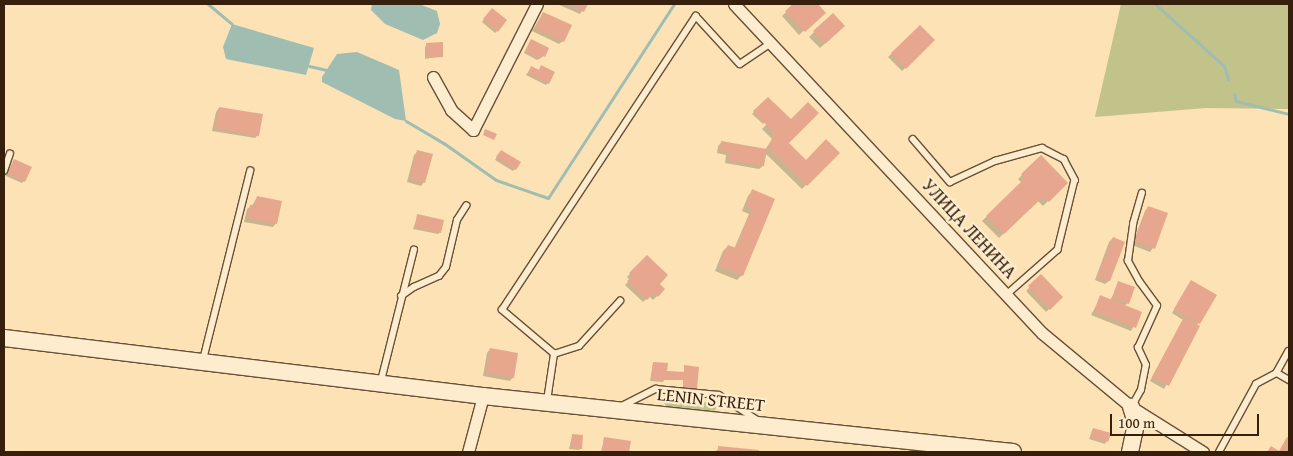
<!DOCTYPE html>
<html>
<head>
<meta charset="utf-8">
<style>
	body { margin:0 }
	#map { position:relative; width:1293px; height:456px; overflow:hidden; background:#fce2b4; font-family:"Gentium Book Plus",serif }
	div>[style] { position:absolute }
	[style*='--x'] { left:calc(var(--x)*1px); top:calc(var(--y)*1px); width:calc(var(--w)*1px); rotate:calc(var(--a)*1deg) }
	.green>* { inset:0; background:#c2c28b }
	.water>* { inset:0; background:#a0bdb2 }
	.shadow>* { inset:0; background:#0003 }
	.stream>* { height:3px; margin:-1.5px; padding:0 1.5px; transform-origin:1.5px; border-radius:1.5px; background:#a0bdb2 }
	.building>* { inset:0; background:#e6a78e }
	.roads { filter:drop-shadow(1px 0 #685037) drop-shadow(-1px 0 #685037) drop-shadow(0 1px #685037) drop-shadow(0 -1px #685037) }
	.lane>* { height:5.5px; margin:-2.75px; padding:0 2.75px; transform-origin:2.75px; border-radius:2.75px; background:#fdecce }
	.street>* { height:11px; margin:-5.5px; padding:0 5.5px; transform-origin:5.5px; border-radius:5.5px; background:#fdecce }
	.secondary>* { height:16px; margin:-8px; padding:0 8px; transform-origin:8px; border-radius:8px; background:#fdecce }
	span { translate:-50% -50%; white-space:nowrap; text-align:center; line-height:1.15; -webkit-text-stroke:4.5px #fdecce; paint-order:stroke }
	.street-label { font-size:18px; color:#361f0d }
	.frame { position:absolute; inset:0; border:5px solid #361f0d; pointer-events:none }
	.scale { position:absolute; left:1110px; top:414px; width:149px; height:22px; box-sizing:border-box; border:2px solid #361f0d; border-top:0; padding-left:6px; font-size:15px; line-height:18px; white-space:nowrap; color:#361f0d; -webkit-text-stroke:4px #fdecce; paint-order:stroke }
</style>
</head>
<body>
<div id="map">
	<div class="green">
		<i style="clip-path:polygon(1121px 4px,1289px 4px,1289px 109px,1206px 108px,1095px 117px)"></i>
		<i style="clip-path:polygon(667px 399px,714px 403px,717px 408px,714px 411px,666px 406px,664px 403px)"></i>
	</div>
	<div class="water">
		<i style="clip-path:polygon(372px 4px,419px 4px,437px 11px,440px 24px,437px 33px,423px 40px,385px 24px,371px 10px)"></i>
		<i style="clip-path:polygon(232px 24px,314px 48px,306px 75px,226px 59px,223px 47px)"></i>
		<i style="clip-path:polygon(357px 52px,399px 70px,406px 121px,395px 119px,322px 82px,322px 77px,337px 54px)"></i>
	</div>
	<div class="shadow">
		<i style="clip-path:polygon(557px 4px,587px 4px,580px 14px)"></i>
		<i style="clip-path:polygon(795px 4px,816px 4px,824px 12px,799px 35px,782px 16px)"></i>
		<i style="clip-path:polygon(490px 12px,497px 31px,495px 33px,482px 22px)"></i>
		<i style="clip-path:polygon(543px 13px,563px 41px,559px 44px,532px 31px)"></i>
		<i style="clip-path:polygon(833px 14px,844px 26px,820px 48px,809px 37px)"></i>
		<i style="clip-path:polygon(920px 27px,933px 40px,902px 71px,888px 57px)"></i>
		<i style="clip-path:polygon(531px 40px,544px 56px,537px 60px,524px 53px)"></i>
		<i style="clip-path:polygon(427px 45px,442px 56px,425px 59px,425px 47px)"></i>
		<i style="clip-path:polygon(532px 67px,538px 71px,542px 67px,548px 83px,546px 85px,526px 75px)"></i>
		<i style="clip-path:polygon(768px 98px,787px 143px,806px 161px,838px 153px,802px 189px,765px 153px,763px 166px,759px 169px,725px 163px,726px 155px,717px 153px,718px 146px,722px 142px,765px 150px,772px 139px,762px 129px,771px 120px,769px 118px,763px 124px,752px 114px)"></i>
		<i style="clip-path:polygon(219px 108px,258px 135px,255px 138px,212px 131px,216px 112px)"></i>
		<i style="clip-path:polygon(418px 151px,424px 182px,421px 186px,407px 182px,414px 155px)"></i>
		<i style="clip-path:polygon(499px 153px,515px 169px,513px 171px,495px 160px)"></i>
		<i style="clip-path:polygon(1041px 157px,1066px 183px,1043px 206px,1038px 201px,999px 238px,982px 221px,1022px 183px,1018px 179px)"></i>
		<i style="clip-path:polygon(14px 160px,24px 181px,22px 183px,6px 176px)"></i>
		<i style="clip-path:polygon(752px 191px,773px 199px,742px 275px,737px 280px,715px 271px,723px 251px,728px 246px,734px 249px,749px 214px,742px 211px,748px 196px)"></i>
		<i style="clip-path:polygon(257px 197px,276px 223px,273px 227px,244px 222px,247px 209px,252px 206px)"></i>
		<i style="clip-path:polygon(1148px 207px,1153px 248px,1150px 252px,1132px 245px,1145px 211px)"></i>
		<i style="clip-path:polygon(418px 215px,440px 232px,438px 234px,413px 229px)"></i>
		<i style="clip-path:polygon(1113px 238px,1109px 281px,1105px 284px,1095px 280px,1109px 242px)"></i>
		<i style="clip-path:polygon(647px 256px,658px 284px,664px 289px,653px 300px,649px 296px,643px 302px,625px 285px,630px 280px,627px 277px)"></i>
		<i style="clip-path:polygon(1041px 276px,1061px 297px,1046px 312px,1026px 291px)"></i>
		<i style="clip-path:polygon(1119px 282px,1128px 303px,1124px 306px,1141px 313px,1131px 331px,1091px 315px,1101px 297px,1110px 301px)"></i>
		<i style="clip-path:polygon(1188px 285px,1199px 323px,1196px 325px,1199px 326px,1164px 389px,1150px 381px,1183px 320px,1172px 313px)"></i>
		<i style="clip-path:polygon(490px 349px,513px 377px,510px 381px,483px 376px,487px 353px)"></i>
		<i style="clip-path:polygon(653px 363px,666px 374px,683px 374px,685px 367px,696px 388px,683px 388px,683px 380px,665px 379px,663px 382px,650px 381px)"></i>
		<i style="clip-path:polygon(1093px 429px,1109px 434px,1105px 444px,1089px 439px)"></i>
		<i style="clip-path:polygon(572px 436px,581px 448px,579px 450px,569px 449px)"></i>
		<i style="clip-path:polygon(604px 439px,629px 442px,628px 452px,601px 452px)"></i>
		<i style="clip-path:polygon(719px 448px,758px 452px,715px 452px)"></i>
	</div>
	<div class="stream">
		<i style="--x:208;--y:4;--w:31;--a:40"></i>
		<i style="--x:1155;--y:4;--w:93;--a:41.9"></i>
		<i style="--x:1224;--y:66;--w:14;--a:73"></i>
		<i style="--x:309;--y:66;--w:17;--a:13"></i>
		<i style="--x:1234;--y:94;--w:7;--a:74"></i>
		<i style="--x:1236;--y:101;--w:55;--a:13.8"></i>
		<i style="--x:406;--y:121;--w:45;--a:30.5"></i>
		<i style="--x:445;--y:144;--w:62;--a:35.2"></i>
		<i style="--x:496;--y:180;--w:55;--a:19.1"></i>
		<i style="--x:548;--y:198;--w:231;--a:-57"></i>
	</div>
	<div class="building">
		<i style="clip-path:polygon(568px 4px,588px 4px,584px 12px)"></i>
		<i style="clip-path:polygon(793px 4px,818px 4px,826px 13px,805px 32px,785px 11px)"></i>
		<i style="clip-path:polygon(492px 8px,507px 20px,498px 32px,483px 19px)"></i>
		<i style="clip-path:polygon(543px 12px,572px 25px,564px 42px,535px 28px)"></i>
		<i style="clip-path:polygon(833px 13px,845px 26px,825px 44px,813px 31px)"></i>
		<i style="clip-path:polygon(920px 25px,935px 40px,906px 69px,891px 53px)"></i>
		<i style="clip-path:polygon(531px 39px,549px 48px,545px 57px,542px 55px,540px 59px,525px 51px)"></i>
		<i style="clip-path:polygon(443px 42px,443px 57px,427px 58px,426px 43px)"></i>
		<i style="clip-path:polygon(541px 65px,555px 72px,549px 84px,528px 73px,531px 66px,539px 70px)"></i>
		<i style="clip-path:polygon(768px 97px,791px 119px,808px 102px,819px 113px,789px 143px,806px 160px,826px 139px,840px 153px,807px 186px,768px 147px,775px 134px,753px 111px)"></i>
		<i style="clip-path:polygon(219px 107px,263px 114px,259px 136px,215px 128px)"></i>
		<i style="clip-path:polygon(485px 129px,497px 134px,494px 140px,483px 135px)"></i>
		<i style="clip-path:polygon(721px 141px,767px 149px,764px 166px,728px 160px,729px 152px,720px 150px)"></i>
		<i style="clip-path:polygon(417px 150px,433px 154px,425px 183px,410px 179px)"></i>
		<i style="clip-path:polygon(501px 150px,521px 162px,516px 170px,496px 157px)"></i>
		<i style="clip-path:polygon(1041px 155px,1068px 183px,1049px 202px,1043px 197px,1004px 234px,986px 216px,1025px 178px,1021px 174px)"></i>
		<i style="clip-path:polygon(14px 159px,32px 167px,25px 182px,7px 173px)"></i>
		<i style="clip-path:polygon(752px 189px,775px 199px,743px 276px,719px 266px,728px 245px,736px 248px,752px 209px,746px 206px)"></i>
		<i style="clip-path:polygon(257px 196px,282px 201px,277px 224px,247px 218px,250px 205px,255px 205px)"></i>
		<i style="clip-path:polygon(1148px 206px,1168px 213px,1155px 249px,1134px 241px)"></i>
		<i style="clip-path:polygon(417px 214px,444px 220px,441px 233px,415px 227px)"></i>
		<i style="clip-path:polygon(1113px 237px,1125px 242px,1110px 281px,1097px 277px)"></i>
		<i style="clip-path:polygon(647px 255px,668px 275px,660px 284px,665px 289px,658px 297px,654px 293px,647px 300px,627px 281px,633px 276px,629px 273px)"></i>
		<i style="clip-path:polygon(1041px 274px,1063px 297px,1050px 310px,1028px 286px)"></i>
		<i style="clip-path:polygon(1191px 280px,1217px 295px,1200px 324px,1174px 309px)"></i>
		<i style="clip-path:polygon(1118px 281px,1135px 287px,1129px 304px,1112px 298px)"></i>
		<i style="clip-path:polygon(1100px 295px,1142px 312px,1136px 328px,1094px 311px)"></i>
		<i style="clip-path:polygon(1184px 317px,1200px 326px,1169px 386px,1152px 377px)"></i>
		<i style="clip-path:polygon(490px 348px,518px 353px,514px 378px,486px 373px)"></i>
		<i style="clip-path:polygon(653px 362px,668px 363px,667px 371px,684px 372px,684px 365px,699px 367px,697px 389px,683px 388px,683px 380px,651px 380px)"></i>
		<i style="clip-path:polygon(1093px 428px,1111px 433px,1108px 442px,1090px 437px)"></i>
		<i style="clip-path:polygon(572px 434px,583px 435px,582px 449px,571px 448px)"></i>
		<i style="clip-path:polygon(604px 437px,631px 441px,629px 452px,602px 452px)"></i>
		<i style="clip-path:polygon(1287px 437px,1289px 438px,1289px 452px,1267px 452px,1271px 446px,1279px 451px)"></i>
		<i style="clip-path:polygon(718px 446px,759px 450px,759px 452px,718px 452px)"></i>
	</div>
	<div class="roads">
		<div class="lane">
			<i style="--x:913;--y:139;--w:57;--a:49.3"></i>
			<i style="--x:950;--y:182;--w:50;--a:-25"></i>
			<i style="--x:995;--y:161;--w:49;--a:-15.5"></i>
			<i style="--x:1042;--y:148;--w:25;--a:27"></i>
			<i style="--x:1064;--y:159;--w:24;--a:62"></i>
			<i style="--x:1075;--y:180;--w:72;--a:103.7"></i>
			<i style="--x:1058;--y:250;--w:68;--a:138.6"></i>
			<i style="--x:4;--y:171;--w:18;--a:-71"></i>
			<i style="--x:401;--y:296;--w:16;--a:-35"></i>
			<i style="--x:414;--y:287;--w:27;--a:-24"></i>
			<i style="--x:439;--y:276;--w:11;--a:-52"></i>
			<i style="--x:446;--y:267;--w:48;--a:-76.8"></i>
			<i style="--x:457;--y:220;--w:17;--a:-57"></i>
			<i style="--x:1289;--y:351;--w:25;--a:119"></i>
			<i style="--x:1277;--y:373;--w:14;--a:30"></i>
			<i style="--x:554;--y:354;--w:26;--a:-18"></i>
			<i style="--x:579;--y:346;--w:61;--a:-47.7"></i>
			<i style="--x:203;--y:360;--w:195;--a:-76"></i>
			<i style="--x:381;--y:381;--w:135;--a:-75.9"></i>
			<i style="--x:547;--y:401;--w:48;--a:-81.5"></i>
			<i style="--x:554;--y:354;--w:68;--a:-139.8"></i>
			<i style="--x:502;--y:310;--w:352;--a:-56.6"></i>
			<i style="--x:696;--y:16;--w:65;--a:47.5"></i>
			<i style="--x:740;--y:64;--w:37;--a:-34"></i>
			<i style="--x:622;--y:406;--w:38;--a:-27"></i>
			<i style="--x:656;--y:389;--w:63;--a:5.4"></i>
			<i style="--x:719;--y:395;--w:44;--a:33"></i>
			<i style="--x:1132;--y:406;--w:18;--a:-61"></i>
			<i style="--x:1141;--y:390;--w:25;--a:-79"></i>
			<i style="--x:1146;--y:365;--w:19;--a:-115"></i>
			<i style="--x:1138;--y:348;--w:46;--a:-65.7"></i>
			<i style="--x:1157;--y:306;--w:29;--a:-126"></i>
			<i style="--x:1140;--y:283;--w:25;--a:-119"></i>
			<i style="--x:1128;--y:261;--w:37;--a:-82"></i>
			<i style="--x:1133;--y:224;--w:32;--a:-74"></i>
			<i style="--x:1219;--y:452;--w:77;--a:-61.4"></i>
			<i style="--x:1256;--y:384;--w:24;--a:-28"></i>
		</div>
		<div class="street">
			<i style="--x:734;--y:4;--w:451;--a:46.9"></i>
			<i style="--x:1042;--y:333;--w:116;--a:39.7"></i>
			<i style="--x:1131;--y:407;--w:85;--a:32"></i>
			<i style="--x:433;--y:77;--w:38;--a:61"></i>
			<i style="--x:451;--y:110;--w:30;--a:42"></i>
			<i style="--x:473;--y:130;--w:141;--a:-63.1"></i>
			<i style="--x:468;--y:452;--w:58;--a:-75"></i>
		</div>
		<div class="secondary">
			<i style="--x:4;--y:338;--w:482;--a:6.9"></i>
			<i style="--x:483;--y:396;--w:533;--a:6.03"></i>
			<i style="--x:1130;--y:452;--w:30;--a:-78"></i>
			<i style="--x:1136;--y:423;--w:17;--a:-107"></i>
		</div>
	</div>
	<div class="street-label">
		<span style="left:969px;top:229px;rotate:47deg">УЛИЦА ЛЕНИНА</span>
		<span style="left:711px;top:400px;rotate:6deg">LENIN STREET</span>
	</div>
	<div class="frame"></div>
	<div class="scale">100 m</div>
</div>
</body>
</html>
